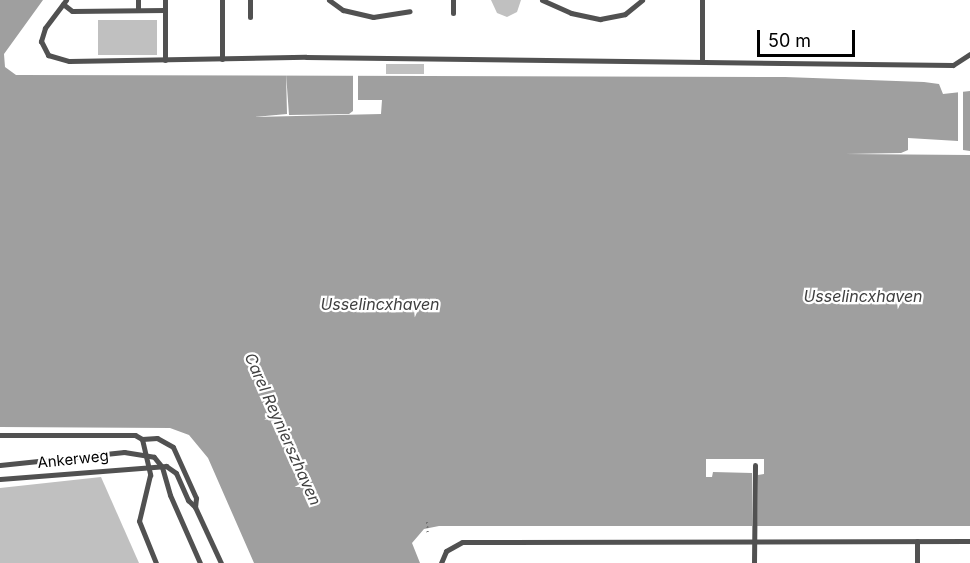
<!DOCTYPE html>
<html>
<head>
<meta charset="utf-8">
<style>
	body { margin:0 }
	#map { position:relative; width:970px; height:563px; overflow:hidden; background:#fff; font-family:Inter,sans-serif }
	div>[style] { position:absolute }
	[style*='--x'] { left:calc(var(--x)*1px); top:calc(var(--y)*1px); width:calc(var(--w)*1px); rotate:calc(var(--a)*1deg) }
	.water>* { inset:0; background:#9f9f9f }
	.pier>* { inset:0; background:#fff }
	.building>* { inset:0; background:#c0c0c0 }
	.path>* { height:2px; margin-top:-1px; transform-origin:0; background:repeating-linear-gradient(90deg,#737373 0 1.5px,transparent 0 4.5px) }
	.lane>* { height:5px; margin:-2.5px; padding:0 2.5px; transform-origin:2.5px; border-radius:2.5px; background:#515151 }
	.lane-bridge>* { height:5px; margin:-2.5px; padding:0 2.5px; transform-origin:2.5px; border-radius:2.5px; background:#515151 }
	span { translate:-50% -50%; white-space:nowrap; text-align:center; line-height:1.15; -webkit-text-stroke:4.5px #fff; paint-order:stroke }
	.street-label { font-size:15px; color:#000 }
	.water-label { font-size:16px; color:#404040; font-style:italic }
	.scale { position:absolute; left:757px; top:30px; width:98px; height:27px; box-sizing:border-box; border:3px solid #000; border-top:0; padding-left:8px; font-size:18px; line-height:21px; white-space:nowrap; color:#000; -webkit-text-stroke:4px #fff; paint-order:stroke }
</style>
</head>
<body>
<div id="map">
	<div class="water">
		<i style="clip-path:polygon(0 0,43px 0,4px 54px,5px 67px,16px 75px,785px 77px,924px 82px,939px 84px,943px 94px,970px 91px,970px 526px,439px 526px,424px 529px,412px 543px,420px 563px,254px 563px,208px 458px,189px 435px,170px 428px,0 427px)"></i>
	</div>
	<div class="pier">
		<i style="clip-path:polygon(286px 73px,289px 115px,349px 114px,353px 111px,353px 74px,358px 74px,358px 100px,382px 100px,381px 114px,254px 117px,287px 114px)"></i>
		<i style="clip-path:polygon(958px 89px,963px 89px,963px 150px,970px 151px,970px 155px,845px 154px,901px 153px,908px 150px,908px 138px,958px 141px)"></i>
		<i style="clip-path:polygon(706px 459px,764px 459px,764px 474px,758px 475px,757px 531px,752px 531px,752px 473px,713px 472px,712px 477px,706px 477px)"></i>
	</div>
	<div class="building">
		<i style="clip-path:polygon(491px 0,521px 0,517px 12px,507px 17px,497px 13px)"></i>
		<i style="clip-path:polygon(98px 20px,157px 20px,157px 55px,98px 55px)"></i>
		<i style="clip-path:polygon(386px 64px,424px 64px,424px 74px,386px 74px)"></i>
		<i style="clip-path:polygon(101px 477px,139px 563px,0 563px,0 488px)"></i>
	</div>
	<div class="path">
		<i style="--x:427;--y:522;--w:13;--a:86"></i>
	</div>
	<div class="lane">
		<i style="--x:66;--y:0;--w:35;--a:127"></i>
		<i style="--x:45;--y:28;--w:14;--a:107"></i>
		<i style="--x:41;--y:41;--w:16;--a:63"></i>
		<i style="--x:48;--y:55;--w:22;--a:16"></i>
		<i style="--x:69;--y:61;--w:237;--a:-1"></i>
		<i style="--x:306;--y:57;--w:647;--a:0.71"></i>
		<i style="--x:953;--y:65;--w:20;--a:-33"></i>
		<i style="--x:138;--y:0;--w:10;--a:90"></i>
		<i style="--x:165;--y:0;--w:60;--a:90"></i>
		<i style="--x:329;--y:0;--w:17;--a:36"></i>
		<i style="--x:343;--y:10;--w:31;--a:13"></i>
		<i style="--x:373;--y:17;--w:37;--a:-9"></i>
		<i style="--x:453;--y:0;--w:13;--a:90"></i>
		<i style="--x:542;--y:0;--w:32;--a:24"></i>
		<i style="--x:571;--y:13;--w:30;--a:12"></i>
		<i style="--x:600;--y:19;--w:25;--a:-11"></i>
		<i style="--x:625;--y:14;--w:22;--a:-39"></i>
		<i style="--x:702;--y:0;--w:60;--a:90"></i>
		<i style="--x:63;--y:4;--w:11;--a:38"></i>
		<i style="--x:72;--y:11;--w:93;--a:-0.6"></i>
		<i style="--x:250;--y:17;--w:17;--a:-90"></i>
		<i style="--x:222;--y:59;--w:59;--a:-90"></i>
		<i style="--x:0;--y:435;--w:135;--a:0"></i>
		<i style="--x:135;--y:435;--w:8;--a:30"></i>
		<i style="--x:142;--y:439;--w:37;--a:77"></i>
		<i style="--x:150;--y:475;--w:47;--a:103.4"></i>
		<i style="--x:139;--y:521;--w:45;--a:68"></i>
		<i style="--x:142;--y:439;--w:15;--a:-4"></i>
		<i style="--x:157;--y:438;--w:18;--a:29"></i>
		<i style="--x:173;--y:447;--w:56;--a:65.7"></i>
		<i style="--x:196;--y:498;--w:9;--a:96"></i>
		<i style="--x:0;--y:465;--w:125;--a:-6"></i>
		<i style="--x:0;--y:479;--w:167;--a:-4.5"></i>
		<i style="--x:166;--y:466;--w:12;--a:35"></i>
		<i style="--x:176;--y:473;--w:30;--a:66"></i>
		<i style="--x:188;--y:500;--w:10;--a:45"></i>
		<i style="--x:195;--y:507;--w:62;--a:65.1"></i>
		<i style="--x:170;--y:495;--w:74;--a:66.2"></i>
		<i style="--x:917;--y:541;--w:22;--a:90"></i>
		<i style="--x:441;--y:563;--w:13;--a:-67"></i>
		<i style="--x:446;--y:551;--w:18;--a:-29"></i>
		<i style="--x:462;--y:542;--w:508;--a:-0.11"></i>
		<i style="--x:754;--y:563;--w:98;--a:-89.4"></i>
	</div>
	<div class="lane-bridge">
		<i style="--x:124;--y:452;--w:30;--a:9"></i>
		<i style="--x:154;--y:457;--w:13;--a:51"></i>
		<i style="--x:162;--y:467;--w:29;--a:74"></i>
	</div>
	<div class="street-label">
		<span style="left:73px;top:459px;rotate:-6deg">Ankerweg</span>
	</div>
	<div class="water-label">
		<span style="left:863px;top:296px">Usselincxhaven</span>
		<span style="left:380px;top:304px">Usselincxhaven</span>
		<span style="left:283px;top:429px;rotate:66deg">Carel Reynierszhaven</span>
	</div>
	<div class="scale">50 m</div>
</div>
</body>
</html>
